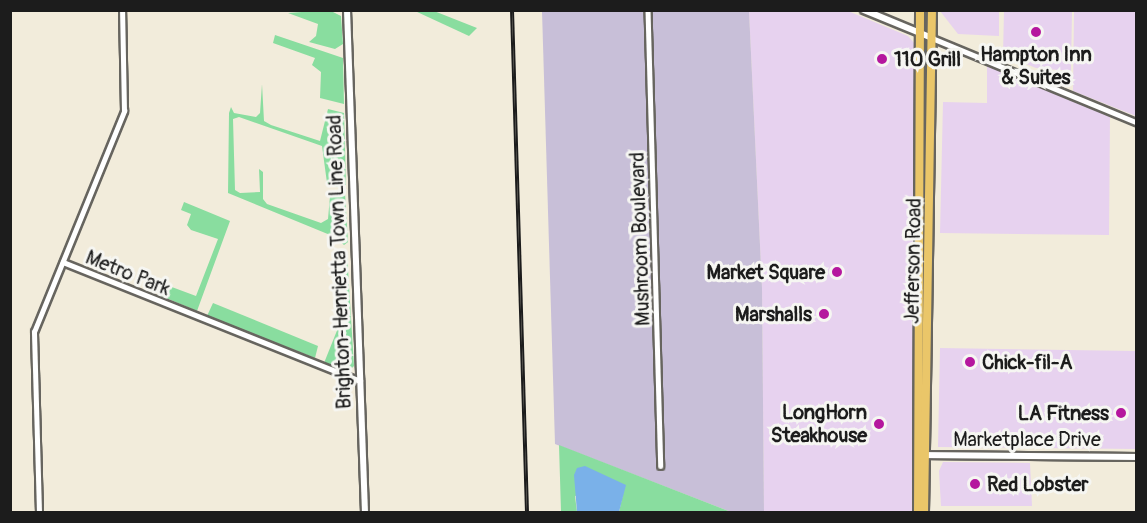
<!DOCTYPE html>
<html>
<head>
<meta charset="utf-8">
<style>
	body { margin:0 }
	#map { position:relative; width:1147px; height:523px; overflow:hidden; background:#f2ecdb; font-family:Pangolin,sans-serif }
	div>[style] { position:absolute }
	[style*='--x'] { left:calc(var(--x)*1px); top:calc(var(--y)*1px); width:calc(var(--w)*1px); rotate:calc(var(--a)*1deg) }
	.built>* { inset:0; background:#e7d2ef }
	.industrial>* { inset:0; background:#c8bfd8 }
	.green>* { inset:0; background:#89dd9f }
	.water>* { inset:0; background:#7ab1e9 }
	.roads { filter:drop-shadow(2px 0 #67655f) drop-shadow(-2px 0 #67655f) drop-shadow(0 2px #67655f) drop-shadow(0 -2px #67655f) }
	.minor>* { height:4.5px; margin:-2.25px; padding:0 2.25px; transform-origin:2.25px; border-radius:2.25px; background:#fff }
	.tertiary>* { height:6px; margin:-3px; padding:0 3px; transform-origin:3px; border-radius:3px; background:#fff }
	.primary>* { height:8px; margin:-4px; padding:0 4px; transform-origin:4px; border-radius:4px; background:#eac669 }
	.rail>* { height:4px; margin-top:-2px; transform-origin:0; background:repeating-linear-gradient(90deg,#f6f6f2 0 4.5px,#1c1c1c 0 9px); box-sizing:border-box; border-block:2px solid #1c1c1c }
	.dots>* { width:16px; height:16px; translate:-50% -50%; box-sizing:border-box; border:3px solid #f6f6f2; border-radius:50% }
	span { translate:-50% -50%; white-space:nowrap; text-align:center; line-height:1.15; -webkit-text-stroke:6px #f6f6f2; paint-order:stroke }
	.poi-label { font-size:20px; color:#1c1c1c; font-weight:700 }
	.left { translate:0 -50%; text-align:left }
	.right { translate:-100% -50%; text-align:right }
	.street-label { font-size:20px; color:#1c1c1c }
	.frame { position:absolute; inset:0; border:12px solid #1c1c1c; pointer-events:none }
</style>
</head>
<body>
<div id="map">
	<div class="built">
		<i style="clip-path:polygon(749px 11px,848px 11px,908px 36px,915px 44px,913px 512px,764px 512px,762px 288px)"></i>
		<i style="clip-path:polygon(940px 11px,999px 11px,999px 36px,958px 34px)"></i>
		<i style="clip-path:polygon(1004px 11px,1072px 11px,1071px 71px,1036px 68px,1003px 55px)"></i>
		<i style="clip-path:polygon(1074px 11px,1136px 11px,1136px 116px,1073px 91px)"></i>
		<i style="clip-path:polygon(987px 65px,1110px 115px,1109px 235px,940px 233px,943px 102px,987px 103px)"></i>
		<i style="clip-path:polygon(940px 348px,1136px 351px,1136px 449px,938px 447px)"></i>
		<i style="clip-path:polygon(943px 462px,1030px 463px,1032px 506px,941px 506px,939px 471px)"></i>
	</div>
	<div class="industrial">
		<i style="clip-path:polygon(542px 11px,749px 11px,762px 288px,764px 512px,731px 512px,555px 444px)"></i>
	</div>
	<div class="green">
		<i style="clip-path:polygon(329px 10px,341px 16px,343px 44px,335px 49px,309px 42px,316px 36px,318px 24px,288px 13px)"></i>
		<i style="clip-path:polygon(415px 11px,434px 11px,477px 28px,469px 36px)"></i>
		<i style="clip-path:polygon(275px 35px,343px 58px,344px 104px,320px 98px,321px 72px,312px 65px,315px 58px,273px 43px)"></i>
		<i style="clip-path:polygon(262px 84px,264px 121px,271px 125px,320px 141px,328px 109px,344px 113px,346px 185px,337px 187px,327px 183px,322px 146px,239px 117px,233px 119px,235px 190px,240px 193px,260px 192px,259px 169px,263px 172px,263px 199px,267px 204px,321px 223px,328px 219px,330px 196px,345px 193px,348px 242px,344px 245px,335px 237px,228px 193px,229px 113px,231px 107px,234px 113px,256px 117px,260px 113px)"></i>
		<i style="clip-path:polygon(184px 202px,230px 221px,197px 311px,159px 295px,161px 283px,196px 296px,218px 239px,191px 230px,187px 225px,191px 214px,181px 210px)"></i>
		<i style="clip-path:polygon(347px 253px,354px 366px,346px 374px,324px 363px,344px 313px,340px 257px)"></i>
		<i style="clip-path:polygon(213px 303px,318px 346px,315px 358px,207px 316px)"></i>
		<i style="clip-path:polygon(559px 445px,731px 512px,619px 512px,625px 485px,575px 496px,577px 512px,561px 512px)"></i>
	</div>
	<div class="water">
		<i style="clip-path:polygon(585px 466px,626px 485px,619px 512px,577px 512px,574px 475px,577px 468px)"></i>
	</div>
	<div class="roads">
		<div class="minor">
			<i style="--x:648;--y:10;--w:456;--a:88.4"></i>
			<i style="--x:932;--y:38;--w:221;--a:22.4"></i>
			<i style="--x:63;--y:262;--w:320;--a:21.8"></i>
			<i style="--x:39;--y:512;--w:180;--a:-91.6"></i>
			<i style="--x:34;--y:332;--w:239;--a:-67.8"></i>
			<i style="--x:124;--y:111;--w:101;--a:-91.1"></i>
		</div>
		<div class="tertiary">
			<i style="--x:347;--y:10;--w:502;--a:87.95"></i>
			<i style="--x:864;--y:10;--w:74;--a:22.4"></i>
			<i style="--x:921;--y:455;--w:215;--a:0.5"></i>
		</div>
		<div class="primary">
			<i style="--x:918;--y:512;--w:502;--a:-89.77"></i>
			<i style="--x:924;--y:512;--w:502;--a:-89.09"></i>
		</div>
	</div>
	<div class="rail">
		<i style="--x:512;--y:10;--w:502;--a:88.29"></i>
	</div>
	<div class="dots">
		<i style="left:1036px;top:32px;background:#b5179e"></i>
		<i style="left:882px;top:59px;background:#b5179e"></i>
		<i style="left:837px;top:272px;background:#b5179e"></i>
		<i style="left:824px;top:314px;background:#b5179e"></i>
		<i style="left:970px;top:362px;background:#b5179e"></i>
		<i style="left:1121px;top:413px;background:#b5179e"></i>
		<i style="left:879px;top:424px;background:#b5179e"></i>
		<i style="left:975px;top:484px;background:#b5179e"></i>
	</div>
	<div class="poi-label">
		<span style="left:1036px;top:66px">Hampton Inn<br>&amp; Suites</span>
		<span class="left" style="left:894px;top:59px">110 Grill</span>
		<span class="right" style="left:825px;top:272px">Market Square</span>
		<span class="right" style="left:812px;top:314px">Marshalls</span>
		<span class="left" style="left:982px;top:362px">Chick-fil-A</span>
		<span class="right" style="left:867px;top:424px">LongHorn<br>Steakhouse</span>
		<span class="right" style="left:1109px;top:413px">LA Fitness</span>
		<span class="left" style="left:987px;top:484px">Red Lobster</span>
	</div>
	<div class="street-label">
		<span style="left:640px;top:239px;rotate:-92deg">Mushroom Boulevard</span>
		<span style="left:913px;top:261px;rotate:-89deg">Jefferson Road</span>
		<span style="left:339px;top:262px;rotate:-92deg">Brighton-Henrietta Town Line Road</span>
		<span style="left:128px;top:273px;rotate:22deg">Metro Park</span>
		<span style="left:1027px;top:439px">Marketplace Drive</span>
	</div>
	<div class="frame"></div>
</div>
</body>
</html>
